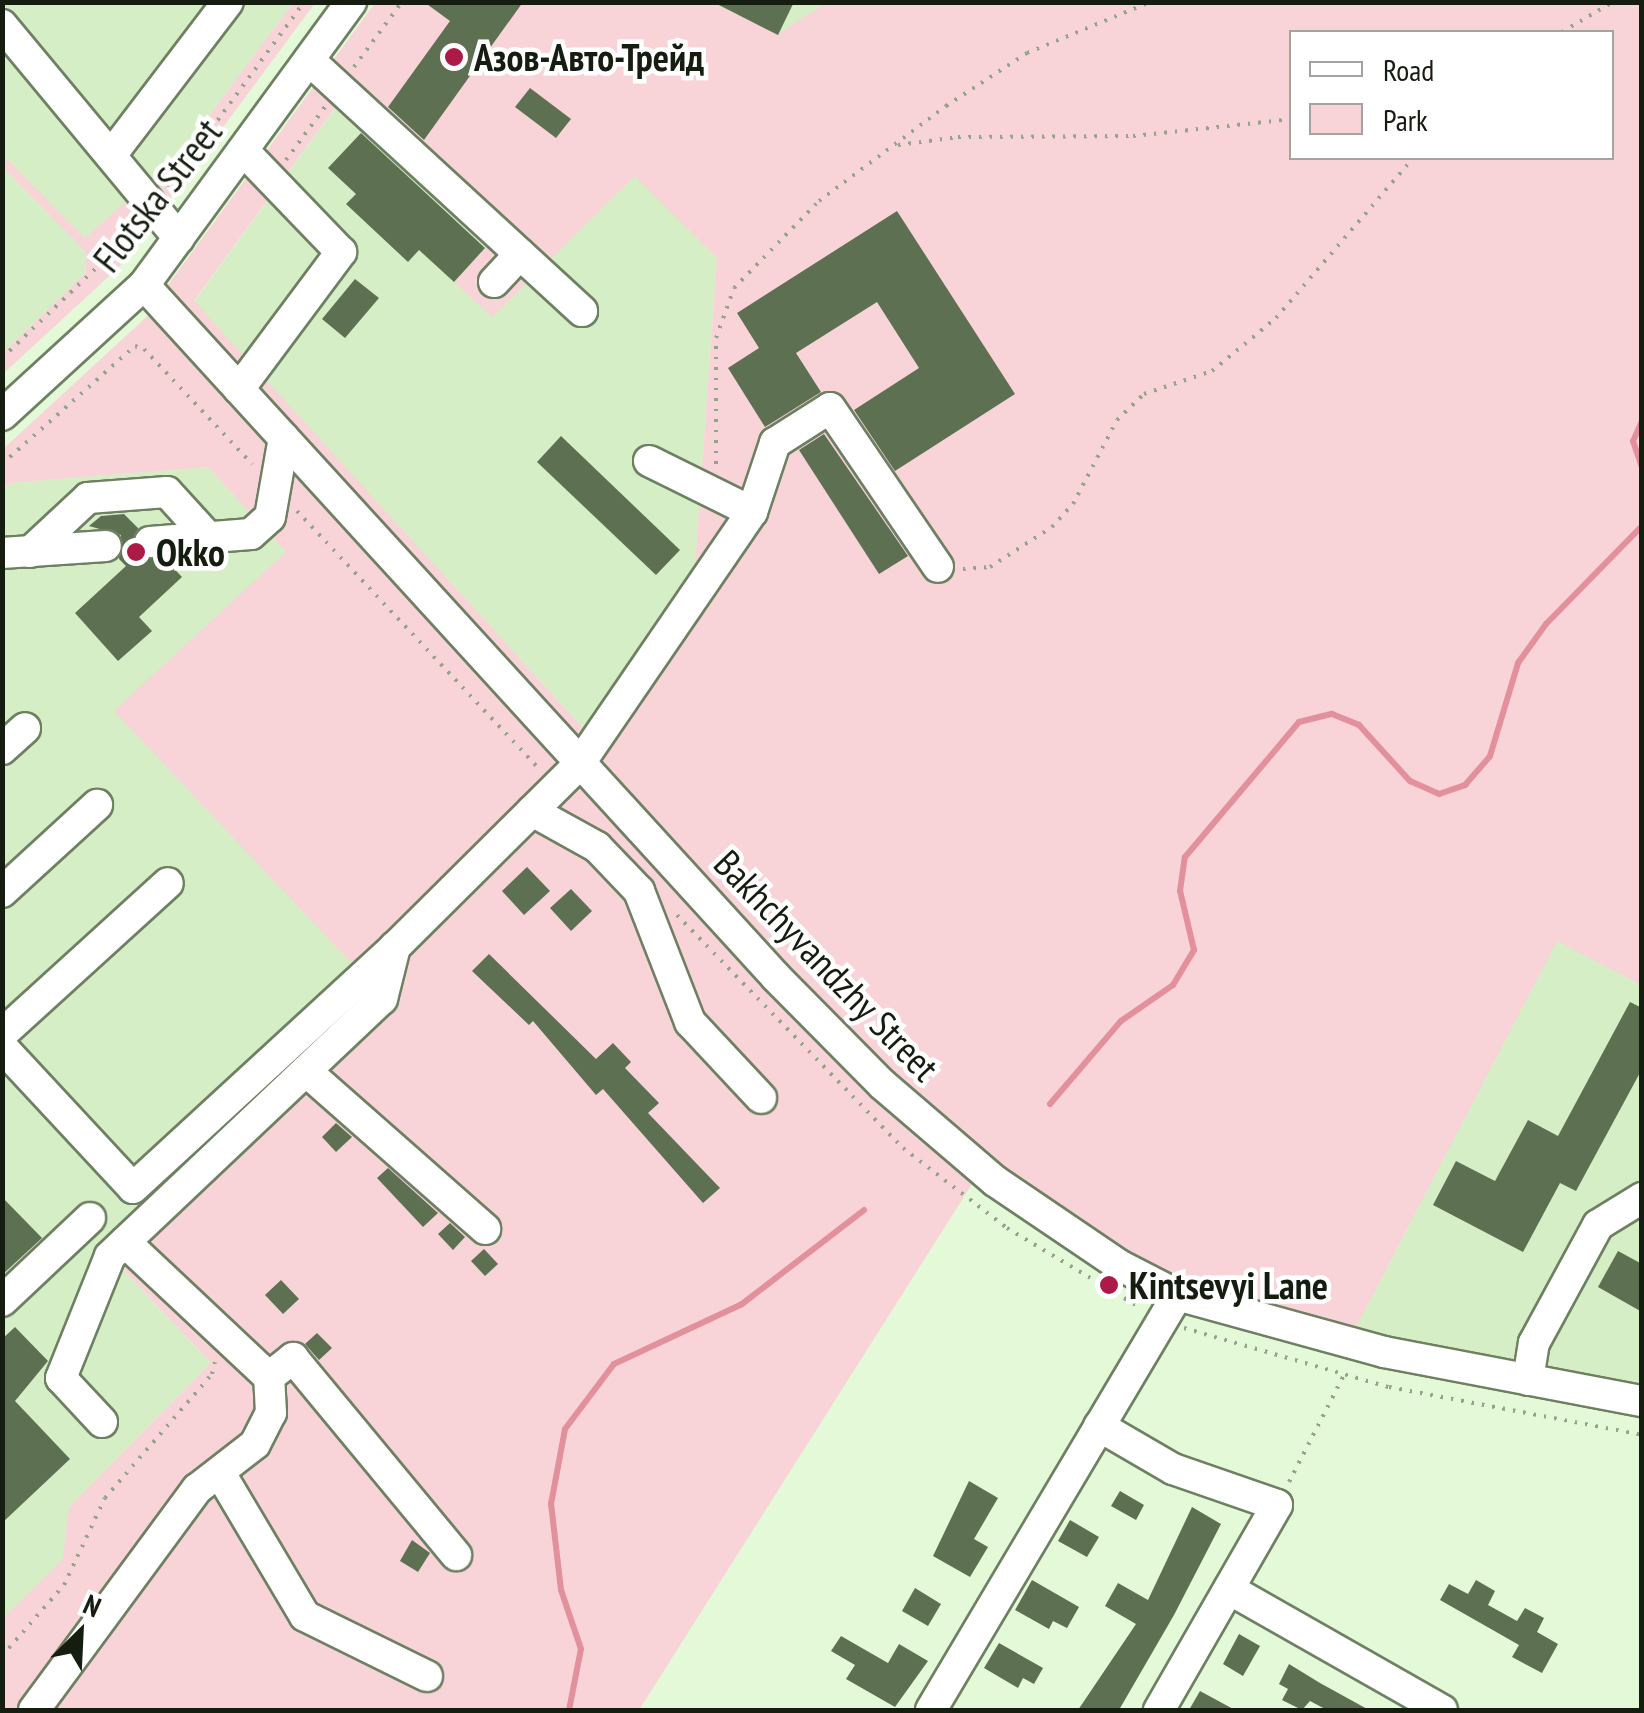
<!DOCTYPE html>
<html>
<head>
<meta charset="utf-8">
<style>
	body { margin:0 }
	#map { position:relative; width:1644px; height:1713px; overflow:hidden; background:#e4f9d8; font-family:"PT Sans Narrow",sans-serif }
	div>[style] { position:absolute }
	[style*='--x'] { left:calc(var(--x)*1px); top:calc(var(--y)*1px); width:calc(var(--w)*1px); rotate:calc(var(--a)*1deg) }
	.built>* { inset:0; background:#d5eec6 }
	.green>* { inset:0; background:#f8d3d7 }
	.stream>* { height:6px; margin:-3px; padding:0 3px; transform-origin:3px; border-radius:3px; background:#e2909c }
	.building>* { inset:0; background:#5e7052 }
	.path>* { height:4px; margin-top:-2px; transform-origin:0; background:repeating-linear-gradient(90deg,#94a48b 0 2.5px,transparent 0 10.5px) }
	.roads { filter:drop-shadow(2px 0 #6e8062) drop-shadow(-2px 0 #6e8062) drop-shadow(0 2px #6e8062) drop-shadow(0 -2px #6e8062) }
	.minor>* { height:30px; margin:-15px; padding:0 15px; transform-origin:15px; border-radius:15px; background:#fff }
	.dots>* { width:28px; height:28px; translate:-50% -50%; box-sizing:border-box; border:5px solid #fff; border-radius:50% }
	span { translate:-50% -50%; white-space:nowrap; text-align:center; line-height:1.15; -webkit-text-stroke:9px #fff; paint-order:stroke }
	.poi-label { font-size:38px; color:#151c10; font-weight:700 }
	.left { translate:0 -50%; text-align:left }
	.street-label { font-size:38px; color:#151c10 }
	.frame { position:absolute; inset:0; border:5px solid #151c10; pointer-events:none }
	.legend { position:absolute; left:1289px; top:30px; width:325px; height:130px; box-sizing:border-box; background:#fff; border:2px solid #a1a49f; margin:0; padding:12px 18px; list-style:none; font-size:30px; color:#151c10 }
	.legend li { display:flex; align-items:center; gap:20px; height:50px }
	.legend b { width:50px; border:2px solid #a1a49f }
	.north { position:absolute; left:30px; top:1583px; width:100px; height:100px; -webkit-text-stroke:8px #fff; paint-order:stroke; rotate:24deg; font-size:28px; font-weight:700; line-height:40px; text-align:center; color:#151c10 }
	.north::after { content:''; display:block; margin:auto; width:35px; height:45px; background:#151c10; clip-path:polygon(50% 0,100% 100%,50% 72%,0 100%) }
</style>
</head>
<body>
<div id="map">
	<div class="built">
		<i style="clip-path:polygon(2px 3px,293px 3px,181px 153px,85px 239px,3px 155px)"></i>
		<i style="clip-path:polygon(713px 3px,827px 3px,778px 35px)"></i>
		<i style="clip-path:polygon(338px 104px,635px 175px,717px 258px,695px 564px,583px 728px,194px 302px)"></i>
		<i style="clip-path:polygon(3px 167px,85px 251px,86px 272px,3px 353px)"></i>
		<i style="clip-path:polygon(208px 467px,287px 553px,374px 987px,110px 1256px,211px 1363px,69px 1507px,64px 1559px,3px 1618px,3px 490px,10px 483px)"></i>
		<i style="clip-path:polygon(1557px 940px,1641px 985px,1641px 1394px,1353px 1333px)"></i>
	</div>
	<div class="green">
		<i style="clip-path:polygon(evenodd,827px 2px,1641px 3px,1641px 985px,1557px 941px,1353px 1333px,1183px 1285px,1125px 1255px,1002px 1172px,890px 1076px,782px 967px,165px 289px,375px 3px,713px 3px,778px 34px,827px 2px,1292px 32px,1612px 32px,1612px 158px,1292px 158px,1292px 32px,827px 2px,337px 105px,488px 245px,454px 282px,492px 317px,635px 176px,717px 258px,695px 564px,583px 728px,194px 301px,337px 105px)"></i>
		<i style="clip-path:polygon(293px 3px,315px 3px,121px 265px,3px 374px,3px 353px,86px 272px,85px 251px,3px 167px,3px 155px,85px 238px,181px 153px)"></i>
		<i style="clip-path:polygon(153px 311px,877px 1096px,972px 1184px,639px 1710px,3px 1710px,3px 1618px,63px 1559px,69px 1507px,211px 1363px,101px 1246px,374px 987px,114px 711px,286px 552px,208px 467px,10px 483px,3px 490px,3px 449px)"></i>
	</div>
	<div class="stream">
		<i style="--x:1642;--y:421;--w:22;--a:114"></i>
		<i style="--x:1633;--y:441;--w:28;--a:71"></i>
		<i style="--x:1050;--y:1104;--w:109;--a:-49.5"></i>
		<i style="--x:1121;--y:1021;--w:63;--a:-34.7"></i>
		<i style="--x:1173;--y:985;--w:41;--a:-59"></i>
		<i style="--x:1194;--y:950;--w:61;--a:-103.3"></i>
		<i style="--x:1180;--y:891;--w:34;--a:-82"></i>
		<i style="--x:1185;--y:857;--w:177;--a:-49.8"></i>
		<i style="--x:1299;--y:722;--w:34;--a:-14"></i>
		<i style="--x:1332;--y:714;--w:29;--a:22"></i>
		<i style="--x:1359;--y:725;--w:76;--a:47.7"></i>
		<i style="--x:1410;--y:781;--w:32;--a:24"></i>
		<i style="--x:1439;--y:794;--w:28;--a:-19"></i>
		<i style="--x:1465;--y:785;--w:38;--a:-49"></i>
		<i style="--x:1490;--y:756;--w:97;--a:-73.2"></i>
		<i style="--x:1518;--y:663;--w:48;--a:-54.3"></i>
		<i style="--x:1546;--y:624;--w:137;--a:-45.6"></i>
		<i style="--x:569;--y:1710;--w:62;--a:-78.9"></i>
		<i style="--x:581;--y:1649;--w:62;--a:-108.7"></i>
		<i style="--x:561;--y:1590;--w:87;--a:-96.6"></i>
		<i style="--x:551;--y:1504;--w:76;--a:-79.4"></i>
		<i style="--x:565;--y:1429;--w:81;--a:-53"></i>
		<i style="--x:614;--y:1364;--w:141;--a:-25.1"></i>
		<i style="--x:742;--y:1304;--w:154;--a:-37.6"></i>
	</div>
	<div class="building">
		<i style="clip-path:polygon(424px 2px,523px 2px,424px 140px,388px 107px,450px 21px)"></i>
		<i style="clip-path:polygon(713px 2px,794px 2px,778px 35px)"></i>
		<i style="clip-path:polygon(530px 88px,571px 119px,556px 138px,515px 107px)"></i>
		<i style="clip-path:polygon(361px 133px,485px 248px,454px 282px,419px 250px,408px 262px,346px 204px,356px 194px,328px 168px)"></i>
		<i style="clip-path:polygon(897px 211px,1015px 394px,895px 471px,854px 410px,919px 368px,877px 302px,796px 353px,821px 392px,765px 427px,728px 368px,759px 348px,737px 313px)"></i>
		<i style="clip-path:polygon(355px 279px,379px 298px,345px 338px,322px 319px)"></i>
		<i style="clip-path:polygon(824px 434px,908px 556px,879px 574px,799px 450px)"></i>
		<i style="clip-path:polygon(561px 436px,680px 550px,656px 575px,537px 462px)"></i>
		<i style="clip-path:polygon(124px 514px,138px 528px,135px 553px,166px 560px,182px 577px,139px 617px,152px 631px,118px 661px,75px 613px,126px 566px,119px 559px,121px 535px,89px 526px,101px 516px)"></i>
		<i style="clip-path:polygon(527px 867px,550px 891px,524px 915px,502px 891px)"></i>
		<i style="clip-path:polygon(571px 889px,592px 911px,571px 931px,550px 908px)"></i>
		<i style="clip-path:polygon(489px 954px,596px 1059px,613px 1043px,631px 1062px,625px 1068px,659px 1103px,648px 1113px,720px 1188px,703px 1203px,603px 1089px,596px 1095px,533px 1021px,529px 1025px,472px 971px)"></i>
		<i style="clip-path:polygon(1630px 1002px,1642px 1008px,1642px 1069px,1576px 1191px,1560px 1183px,1523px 1252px,1433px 1205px,1456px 1161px,1495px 1181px,1528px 1120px,1558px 1136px)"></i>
		<i style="clip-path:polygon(336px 1123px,352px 1137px,336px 1152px,322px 1137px)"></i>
		<i style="clip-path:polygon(388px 1168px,438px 1213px,423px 1227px,377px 1178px)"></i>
		<i style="clip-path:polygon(2px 1197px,42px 1238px,2px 1275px)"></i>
		<i style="clip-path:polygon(450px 1223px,465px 1237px,453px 1250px,438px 1234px)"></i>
		<i style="clip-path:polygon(484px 1249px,498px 1264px,485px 1276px,471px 1261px)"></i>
		<i style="clip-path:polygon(1618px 1251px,1642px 1264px,1642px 1312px,1598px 1287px)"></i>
		<i style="clip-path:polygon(281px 1280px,299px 1299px,283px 1314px,265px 1295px)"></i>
		<i style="clip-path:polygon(15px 1327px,48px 1361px,15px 1401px,70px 1459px,2px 1523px,2px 1339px)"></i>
		<i style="clip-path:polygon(317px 1333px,332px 1348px,319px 1360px,305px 1344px)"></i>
		<i style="clip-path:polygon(969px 1481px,998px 1498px,974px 1539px,988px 1547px,970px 1577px,933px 1556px)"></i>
		<i style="clip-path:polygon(1120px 1491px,1144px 1505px,1136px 1520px,1111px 1506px)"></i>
		<i style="clip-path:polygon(1192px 1507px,1221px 1524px,1174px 1615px,1119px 1710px,1078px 1710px,1136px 1624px,1105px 1606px,1118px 1583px,1148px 1600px)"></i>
		<i style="clip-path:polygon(1070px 1520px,1099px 1537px,1087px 1557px,1058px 1541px)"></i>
		<i style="clip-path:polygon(412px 1540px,430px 1553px,418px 1572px,400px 1561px)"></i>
		<i style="clip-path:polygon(1032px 1580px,1079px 1607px,1067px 1628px,1053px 1621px,1049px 1629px,1015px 1610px)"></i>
		<i style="clip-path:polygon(1476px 1580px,1495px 1591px,1488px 1605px,1517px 1621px,1525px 1608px,1544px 1618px,1537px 1632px,1558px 1644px,1542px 1673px,1512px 1657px,1519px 1645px,1440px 1600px,1449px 1584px,1468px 1594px)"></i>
		<i style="clip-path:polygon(915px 1588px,941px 1604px,928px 1626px,902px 1611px)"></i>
		<i style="clip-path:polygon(1239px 1634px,1260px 1646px,1243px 1676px,1223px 1664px)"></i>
		<i style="clip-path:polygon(841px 1636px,888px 1663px,899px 1644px,928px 1661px,895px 1707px,846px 1679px,855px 1665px,831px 1651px)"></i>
		<i style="clip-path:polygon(999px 1643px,1043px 1668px,1034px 1684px,1023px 1678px,1018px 1688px,984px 1668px)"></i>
		<i style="clip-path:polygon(1289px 1664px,1320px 1683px,1369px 1710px,1327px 1710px,1310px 1701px,1302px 1710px,1282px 1700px,1288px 1689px,1279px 1684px)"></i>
		<i style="clip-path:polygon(1200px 1691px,1235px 1710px,1189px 1710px)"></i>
	</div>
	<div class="path">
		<i style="--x:1562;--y:32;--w:59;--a:-30.5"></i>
		<i style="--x:354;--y:67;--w:81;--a:-53.6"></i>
		<i style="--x:898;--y:145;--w:61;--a:-7.6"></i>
		<i style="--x:958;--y:137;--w:175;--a:-0.3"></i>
		<i style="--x:1133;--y:136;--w:160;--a:-6.1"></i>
		<i style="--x:286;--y:160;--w:66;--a:-53.7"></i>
		<i style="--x:168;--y:188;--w:230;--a:-53.8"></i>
		<i style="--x:2;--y:358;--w:188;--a:-43.7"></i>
		<i style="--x:2;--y:464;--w:178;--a:-41.6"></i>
		<i style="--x:135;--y:346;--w:9;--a:18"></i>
		<i style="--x:144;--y:349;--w:158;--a:46.8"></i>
		<i style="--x:716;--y:464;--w:126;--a:-90"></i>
		<i style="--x:716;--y:338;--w:53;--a:-70.2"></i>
		<i style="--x:734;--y:288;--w:122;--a:-45.7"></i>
		<i style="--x:819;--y:201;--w:159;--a:-36.8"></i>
		<i style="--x:946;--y:106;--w:97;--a:-33.2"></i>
		<i style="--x:1027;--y:53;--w:133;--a:-22.5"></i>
		<i style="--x:297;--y:511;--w:355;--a:46.8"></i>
		<i style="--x:963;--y:569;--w:27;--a:-4"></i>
		<i style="--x:990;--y:567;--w:74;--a:-32.8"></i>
		<i style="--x:1052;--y:527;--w:31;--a:-48"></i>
		<i style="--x:1073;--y:504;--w:95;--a:-62.4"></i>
		<i style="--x:1117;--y:420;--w:37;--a:-44"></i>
		<i style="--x:1144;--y:394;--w:72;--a:-18.7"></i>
		<i style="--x:1212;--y:371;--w:83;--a:-39.6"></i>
		<i style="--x:1276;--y:318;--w:211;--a:-49.4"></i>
		<i style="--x:677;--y:915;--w:325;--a:45.9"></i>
		<i style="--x:903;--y:1148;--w:131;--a:37.6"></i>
		<i style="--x:1007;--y:1228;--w:154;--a:30.9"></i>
		<i style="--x:1184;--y:1328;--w:213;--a:16.1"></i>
		<i style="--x:1389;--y:1387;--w:258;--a:10.7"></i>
		<i style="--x:1289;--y:1482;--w:120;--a:-62.8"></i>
		<i style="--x:2;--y:1656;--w:94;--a:-48.9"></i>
		<i style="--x:64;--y:1585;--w:96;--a:-64.8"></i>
		<i style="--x:105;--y:1498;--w:164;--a:-49.2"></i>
		<i style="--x:212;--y:1374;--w:12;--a:-76"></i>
	</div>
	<div class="roads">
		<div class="minor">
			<i style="--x:2;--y:25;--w:277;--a:50.3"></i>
			<i style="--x:309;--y:60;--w:371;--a:42.6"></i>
			<i style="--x:112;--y:154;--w:191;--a:-52.7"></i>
			<i style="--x:494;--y:282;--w:38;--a:-47"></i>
			<i style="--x:144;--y:285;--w:937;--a:47.59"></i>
			<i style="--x:776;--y:977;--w:152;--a:45.3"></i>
			<i style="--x:883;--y:1085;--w:148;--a:40.6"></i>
			<i style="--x:995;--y:1181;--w:150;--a:34.1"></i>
			<i style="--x:1119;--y:1265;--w:65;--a:27.3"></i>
			<i style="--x:1177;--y:1295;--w:215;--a:15.4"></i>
			<i style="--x:1384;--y:1352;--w:263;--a:10.8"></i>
			<i style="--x:239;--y:389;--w:171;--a:-53.3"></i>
			<i style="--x:341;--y:252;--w:141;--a:-133.9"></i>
			<i style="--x:2;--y:415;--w:193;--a:-42.5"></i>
			<i style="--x:144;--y:285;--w:351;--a:-53.8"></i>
			<i style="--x:649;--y:461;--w:115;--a:26.3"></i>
			<i style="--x:150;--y:542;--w:101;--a:-4.5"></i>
			<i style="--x:251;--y:534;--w:25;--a:-42"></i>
			<i style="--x:270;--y:517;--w:80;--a:-80"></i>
			<i style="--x:30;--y:552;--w:79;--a:-43"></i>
			<i style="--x:88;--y:498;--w:79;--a:-4.3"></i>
			<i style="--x:167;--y:492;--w:61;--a:47.7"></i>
			<i style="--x:2;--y:553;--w:104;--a:-3.9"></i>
			<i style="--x:2;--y:749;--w:31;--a:-42"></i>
			<i style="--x:532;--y:811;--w:74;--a:29"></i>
			<i style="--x:597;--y:847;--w:61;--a:46.3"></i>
			<i style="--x:639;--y:891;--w:141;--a:68.7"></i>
			<i style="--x:690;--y:1022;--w:104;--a:46.9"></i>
			<i style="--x:2;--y:892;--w:129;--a:-42.5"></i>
			<i style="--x:2;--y:1034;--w:224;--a:-42.3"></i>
			<i style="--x:2;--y:1047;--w:192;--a:47.1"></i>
			<i style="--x:133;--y:1188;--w:356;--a:-42.6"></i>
			<i style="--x:395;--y:947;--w:261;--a:-44.8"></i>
			<i style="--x:580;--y:763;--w:304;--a:-55.6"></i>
			<i style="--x:752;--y:512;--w:73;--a:-71.6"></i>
			<i style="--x:775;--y:443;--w:65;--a:-32.5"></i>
			<i style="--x:830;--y:408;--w:192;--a:55.8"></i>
			<i style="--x:306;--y:1071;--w:239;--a:41.4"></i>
			<i style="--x:125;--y:1242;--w:197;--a:43.2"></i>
			<i style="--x:2;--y:1301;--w:121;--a:-43.3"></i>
			<i style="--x:269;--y:1377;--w:31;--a:-38"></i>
			<i style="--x:293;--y:1358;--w:256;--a:50.4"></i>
			<i style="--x:1528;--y:1380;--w:37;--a:-81"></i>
			<i style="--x:1534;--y:1343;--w:134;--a:-61.5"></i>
			<i style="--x:1598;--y:1225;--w:52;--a:-31.5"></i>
			<i style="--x:102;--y:1422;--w:60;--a:-133"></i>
			<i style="--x:61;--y:1378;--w:131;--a:-68.1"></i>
			<i style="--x:110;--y:1256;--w:374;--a:-43.4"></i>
			<i style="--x:382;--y:999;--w:54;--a:-76"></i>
			<i style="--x:1099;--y:1426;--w:86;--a:30.2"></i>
			<i style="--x:1173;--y:1469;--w:110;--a:19.1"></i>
			<i style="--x:1277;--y:1505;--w:237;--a:119.9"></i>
			<i style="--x:220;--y:1473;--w:166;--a:59.3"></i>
			<i style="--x:305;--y:1616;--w:136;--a:26.2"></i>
			<i style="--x:1229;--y:1589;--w:245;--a:29.6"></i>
			<i style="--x:34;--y:1710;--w:275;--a:-53.6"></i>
			<i style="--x:197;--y:1489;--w:73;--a:-37.8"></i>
			<i style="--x:255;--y:1444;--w:35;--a:-63"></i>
			<i style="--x:271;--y:1413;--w:36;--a:-93"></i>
			<i style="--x:931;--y:1710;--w:482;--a:-59.3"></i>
		</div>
	</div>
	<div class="dots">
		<i style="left:454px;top:57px;background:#ad1a47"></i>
		<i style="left:136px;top:552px;background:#ad1a47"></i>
		<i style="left:1109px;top:1285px;background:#ad1a47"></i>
	</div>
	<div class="poi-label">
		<span class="left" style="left:474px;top:57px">Азов-Авто-Трейд</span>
		<span class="left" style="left:156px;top:552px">Okko</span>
		<span class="left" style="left:1129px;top:1285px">Kintsevyi Lane</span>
	</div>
	<div class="street-label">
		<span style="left:157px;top:195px;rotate:-52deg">Flotska Street</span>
		<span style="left:827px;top:965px;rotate:46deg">Bakhchyvandzhy Street</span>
	</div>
	<div class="frame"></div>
	<ul class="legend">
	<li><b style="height:12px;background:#fff"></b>Road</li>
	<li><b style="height:28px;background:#f8d3d7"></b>Park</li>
	</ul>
	<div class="north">N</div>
</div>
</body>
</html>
